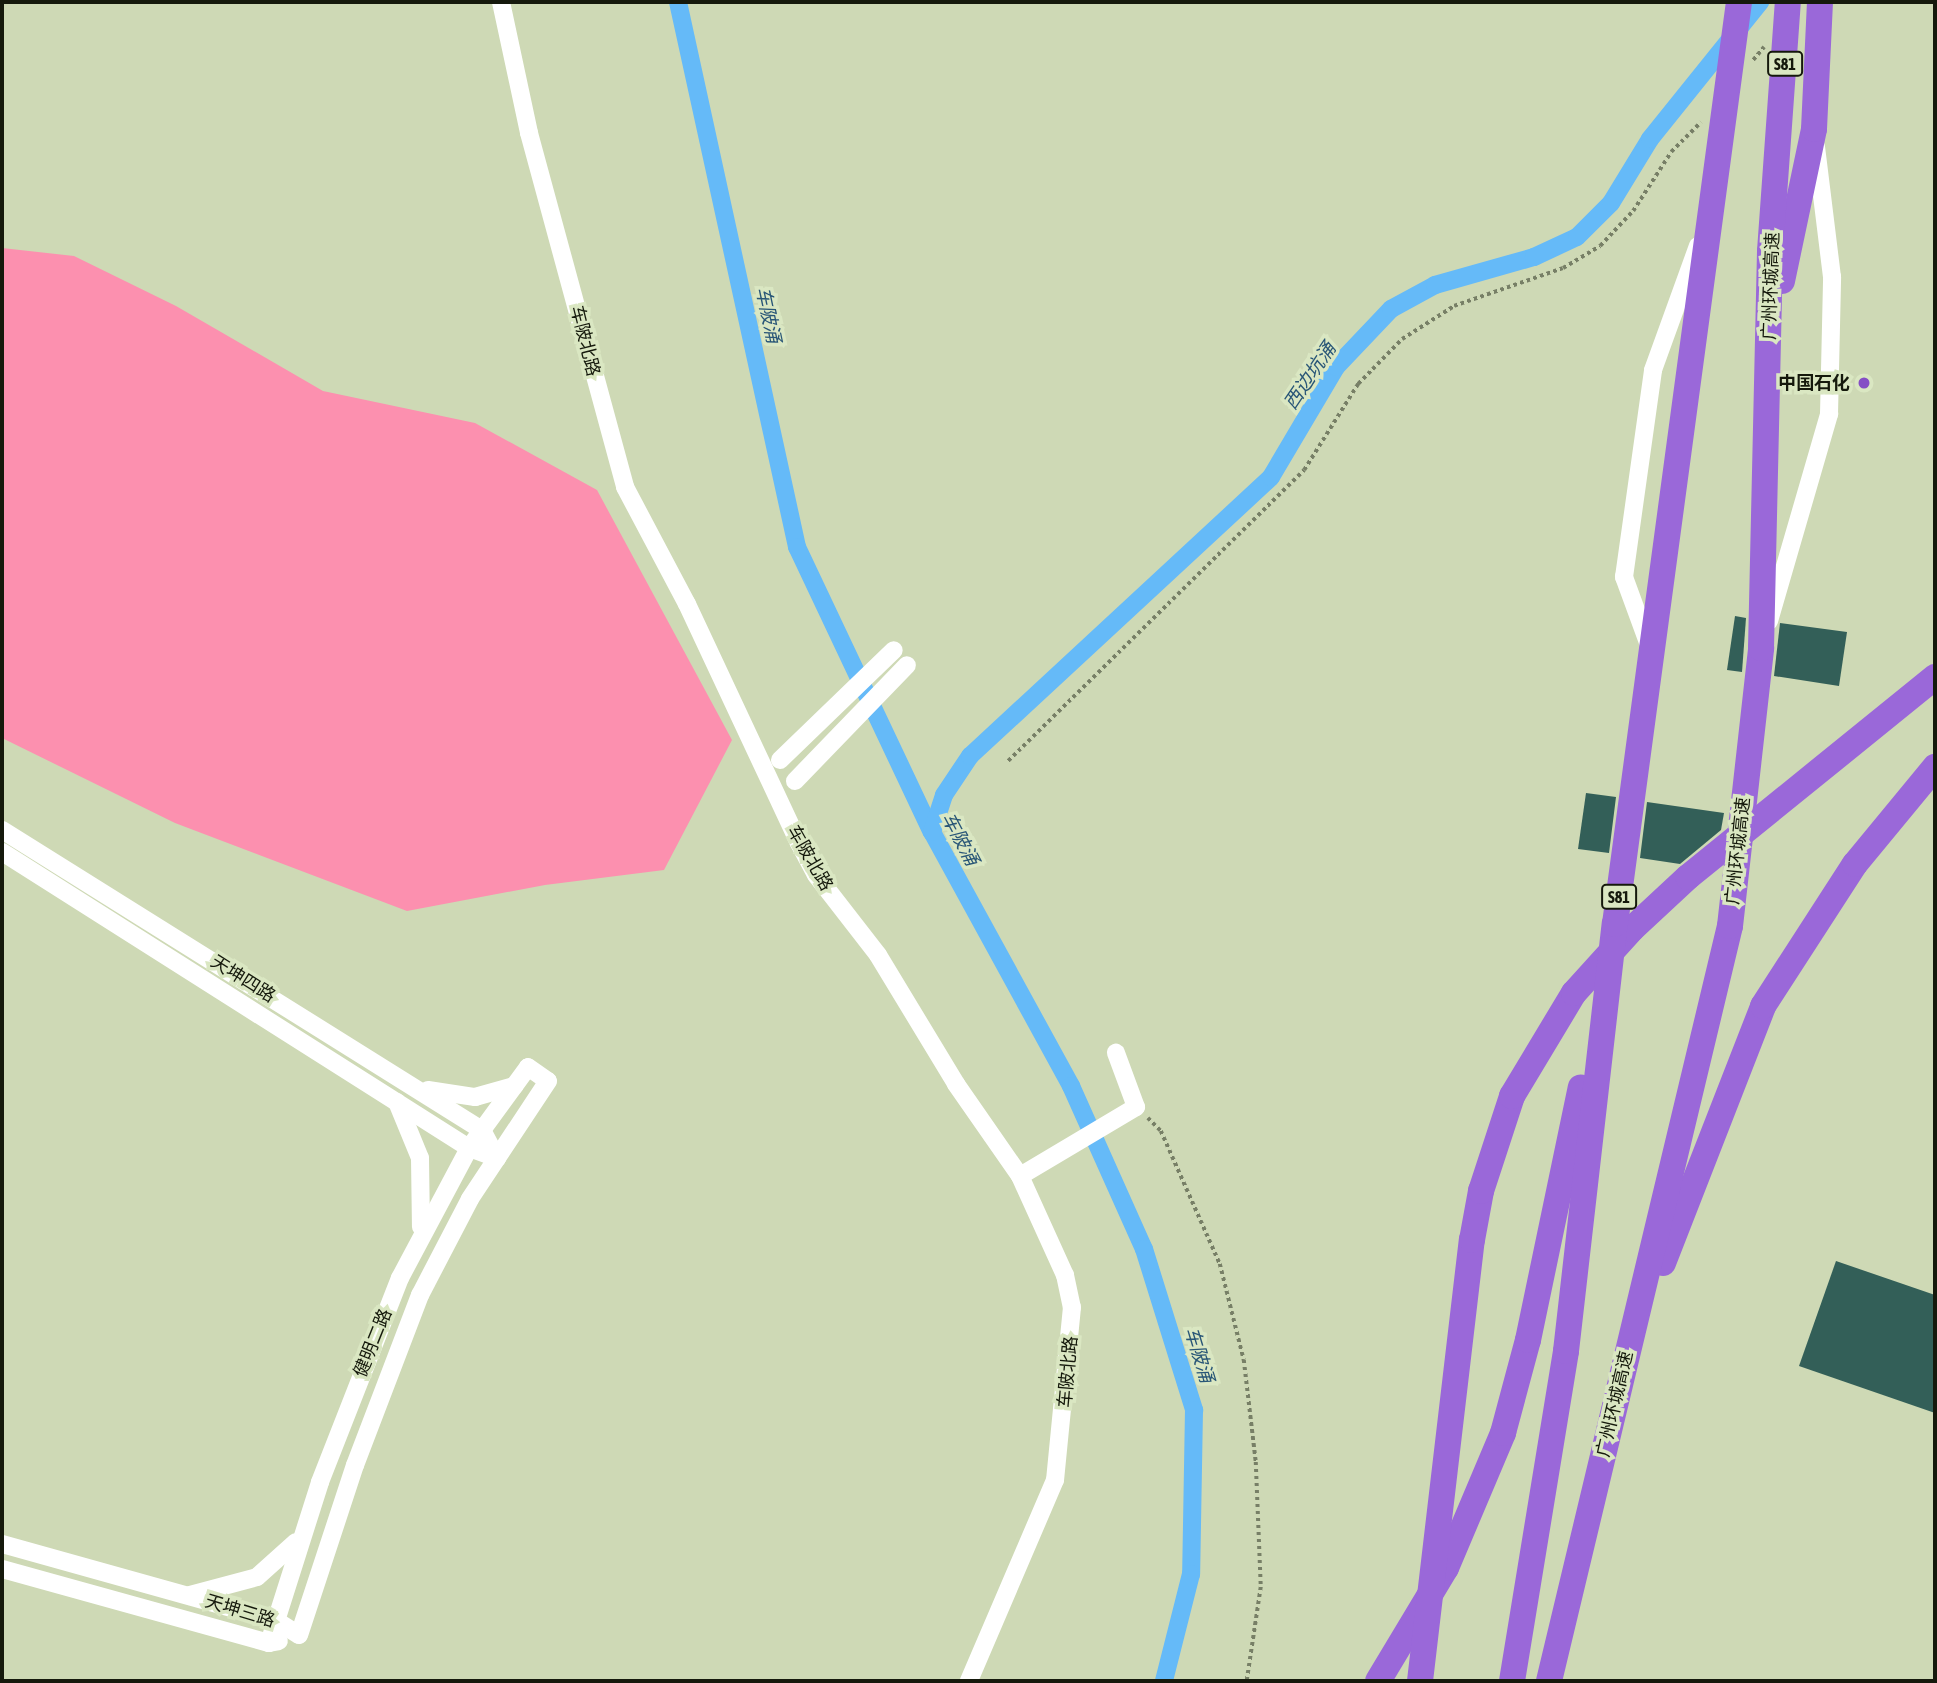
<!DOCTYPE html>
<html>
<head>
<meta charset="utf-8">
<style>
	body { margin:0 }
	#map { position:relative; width:1937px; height:1683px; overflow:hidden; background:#ced9b5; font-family:"Asap Condensed","Noto Sans SC",sans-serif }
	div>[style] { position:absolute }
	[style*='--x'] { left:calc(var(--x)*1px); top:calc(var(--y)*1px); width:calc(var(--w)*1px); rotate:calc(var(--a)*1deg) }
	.green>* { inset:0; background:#fc90af }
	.canal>* { height:18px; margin:-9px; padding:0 9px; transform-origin:9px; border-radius:9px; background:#65baf8 }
	.building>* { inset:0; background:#335f58 }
	.path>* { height:3.5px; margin-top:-1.75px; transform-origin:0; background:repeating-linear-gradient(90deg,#777f66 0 3.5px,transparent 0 7px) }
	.minor>* { height:18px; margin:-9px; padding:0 9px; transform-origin:9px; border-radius:9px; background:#fff }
	.highway>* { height:26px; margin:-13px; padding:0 13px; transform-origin:13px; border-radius:13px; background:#9a68d9 }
	.dots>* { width:19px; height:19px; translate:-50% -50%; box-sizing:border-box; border:4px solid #dae7c2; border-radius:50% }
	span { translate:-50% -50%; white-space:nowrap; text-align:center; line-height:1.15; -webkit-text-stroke:7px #dae7c2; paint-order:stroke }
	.shield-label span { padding:2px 5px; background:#dae7c2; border:2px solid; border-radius:5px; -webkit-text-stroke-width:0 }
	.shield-label { font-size:16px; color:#15190c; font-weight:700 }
	.street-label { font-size:18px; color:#15190c }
	.poi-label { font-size:18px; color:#15190c; font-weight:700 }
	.right { translate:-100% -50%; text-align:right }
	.water-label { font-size:19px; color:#295677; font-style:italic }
	.frame { position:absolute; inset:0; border:4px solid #15190c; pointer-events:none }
</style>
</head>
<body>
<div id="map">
	<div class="green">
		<i style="clip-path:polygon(2px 248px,74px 256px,176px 306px,323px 391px,475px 423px,597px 490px,732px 740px,664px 870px,545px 885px,407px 911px,175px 823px,2px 738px)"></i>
	</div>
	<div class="canal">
		<i style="--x:678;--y:2;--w:558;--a:77.68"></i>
		<i style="--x:797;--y:547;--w:315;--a:64.7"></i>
		<i style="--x:932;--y:832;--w:290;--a:61.3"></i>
		<i style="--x:1071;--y:1086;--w:179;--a:65.9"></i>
		<i style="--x:1144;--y:1249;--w:169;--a:72.7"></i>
		<i style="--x:1194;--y:1410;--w:164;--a:91"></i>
		<i style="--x:1191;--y:1574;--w:110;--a:104.2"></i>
		<i style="--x:932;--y:832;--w:39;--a:-72"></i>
		<i style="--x:944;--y:795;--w:47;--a:-56.3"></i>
		<i style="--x:970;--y:756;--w:410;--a:-42.8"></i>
		<i style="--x:1271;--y:477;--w:128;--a:-59.4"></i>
		<i style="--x:1336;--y:367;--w:80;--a:-46.5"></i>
		<i style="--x:1391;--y:309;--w:50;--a:-28.6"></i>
		<i style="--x:1435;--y:285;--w:103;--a:-15.8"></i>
		<i style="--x:1534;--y:257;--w:47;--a:-24.9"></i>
		<i style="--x:1577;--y:237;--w:48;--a:-45"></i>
		<i style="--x:1611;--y:203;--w:75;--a:-58.6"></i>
		<i style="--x:1650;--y:139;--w:176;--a:-51.2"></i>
	</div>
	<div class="building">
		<i style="clip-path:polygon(1735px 616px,1746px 618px,1742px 672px,1727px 670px)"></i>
		<i style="clip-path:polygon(1780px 623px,1847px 632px,1839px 686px,1774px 676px)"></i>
		<i style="clip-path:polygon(1586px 793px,1616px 797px,1609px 853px,1578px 849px)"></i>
		<i style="clip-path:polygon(1647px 802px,1724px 813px,1721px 830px,1680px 864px,1640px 858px)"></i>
		<i style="clip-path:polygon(1836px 1261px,1935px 1295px,1935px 1413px,1799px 1366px)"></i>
	</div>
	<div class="path">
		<i style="--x:1753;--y:60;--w:17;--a:-50"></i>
		<i style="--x:1008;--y:761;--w:415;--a:-44.5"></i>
		<i style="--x:1304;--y:470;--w:102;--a:-57.9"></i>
		<i style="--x:1358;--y:384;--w:63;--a:-45.6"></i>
		<i style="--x:1402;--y:339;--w:62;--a:-32.4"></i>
		<i style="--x:1454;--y:306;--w:115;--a:-19.2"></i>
		<i style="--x:1563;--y:268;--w:43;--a:-30.7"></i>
		<i style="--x:1600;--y:246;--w:48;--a:-46.7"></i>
		<i style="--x:1633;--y:211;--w:70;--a:-57.2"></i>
		<i style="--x:1671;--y:152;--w:42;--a:-45"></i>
		<i style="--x:1148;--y:1118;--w:18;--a:45"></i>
		<i style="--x:1161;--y:1131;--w:145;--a:66.1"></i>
		<i style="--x:1220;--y:1264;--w:99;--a:76"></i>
		<i style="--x:1244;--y:1360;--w:103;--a:83.3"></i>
		<i style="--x:1256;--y:1462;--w:125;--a:87.7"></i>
		<i style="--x:1261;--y:1587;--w:95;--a:98.5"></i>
	</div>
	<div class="minor">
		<i style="--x:501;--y:2;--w:134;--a:77.9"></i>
		<i style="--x:529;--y:133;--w:367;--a:74.8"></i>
		<i style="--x:625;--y:487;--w:132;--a:62.1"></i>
		<i style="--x:687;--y:604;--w:264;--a:64.9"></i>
		<i style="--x:799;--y:843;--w:36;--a:62"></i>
		<i style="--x:816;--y:875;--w:101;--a:52.2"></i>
		<i style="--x:878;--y:955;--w:151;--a:58.8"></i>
		<i style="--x:956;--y:1084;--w:112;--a:55.2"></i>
		<i style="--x:1020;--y:1176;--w:109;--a:65.6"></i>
		<i style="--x:1065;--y:1275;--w:33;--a:78"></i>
		<i style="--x:1072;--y:1307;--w:174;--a:95.6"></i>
		<i style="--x:1055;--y:1480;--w:219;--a:113.2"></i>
		<i style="--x:1769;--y:621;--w:216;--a:-73.8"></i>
		<i style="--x:1829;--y:414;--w:137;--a:-88.7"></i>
		<i style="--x:1832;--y:277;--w:131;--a:-97"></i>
		<i style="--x:1650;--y:648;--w:76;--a:-110.1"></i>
		<i style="--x:1624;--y:577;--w:209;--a:-82"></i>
		<i style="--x:1653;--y:370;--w:132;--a:-70.1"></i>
		<i style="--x:780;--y:760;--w:158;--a:-44"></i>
		<i style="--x:795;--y:781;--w:161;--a:-46"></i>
		<i style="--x:2;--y:830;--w:566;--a:32.01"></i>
		<i style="--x:482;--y:1130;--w:32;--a:62"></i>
		<i style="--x:497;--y:1158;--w:30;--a:-160"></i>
		<i style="--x:469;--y:1148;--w:553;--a:-147.63"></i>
		<i style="--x:428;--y:1090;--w:48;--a:8.5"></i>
		<i style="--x:475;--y:1097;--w:41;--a:-15.8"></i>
		<i style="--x:397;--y:1102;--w:61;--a:67.7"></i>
		<i style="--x:420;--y:1158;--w:69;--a:89.2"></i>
		<i style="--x:1020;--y:1176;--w:135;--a:-30.7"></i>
		<i style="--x:1136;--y:1107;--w:58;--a:-110.3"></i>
		<i style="--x:2;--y:1544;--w:283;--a:15.6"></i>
		<i style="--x:275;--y:1620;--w:28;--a:32"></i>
		<i style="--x:2;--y:1569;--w:277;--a:15.5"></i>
		<i style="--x:269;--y:1643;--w:10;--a:-11"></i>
		<i style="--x:190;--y:1595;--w:69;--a:-15"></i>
		<i style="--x:257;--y:1577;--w:52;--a:-41.9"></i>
		<i style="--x:269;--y:1643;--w:169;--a:-72.4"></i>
		<i style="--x:320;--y:1482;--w:219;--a:-68.6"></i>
		<i style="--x:400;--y:1278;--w:147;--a:-62"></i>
		<i style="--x:469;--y:1148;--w:100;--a:-53.9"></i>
		<i style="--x:528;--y:1067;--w:24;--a:35"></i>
		<i style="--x:548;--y:1081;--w:141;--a:123.5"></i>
		<i style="--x:470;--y:1199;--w:108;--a:117.5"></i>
		<i style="--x:420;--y:1295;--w:182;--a:110.9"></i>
		<i style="--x:355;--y:1465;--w:179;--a:108.2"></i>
	</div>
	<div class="highway">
		<i style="--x:1782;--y:281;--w:155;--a:-78.1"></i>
		<i style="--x:1814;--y:129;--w:127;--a:-87.3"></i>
		<i style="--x:1663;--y:1263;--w:276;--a:-68.7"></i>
		<i style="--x:1763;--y:1006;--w:169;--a:-57.1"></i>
		<i style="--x:1855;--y:864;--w:126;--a:-50.5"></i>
		<i style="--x:1378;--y:1681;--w:132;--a:-59"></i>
		<i style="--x:1446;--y:1568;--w:147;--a:-67.1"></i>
		<i style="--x:1503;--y:1433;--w:96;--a:-75"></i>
		<i style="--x:1528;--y:1340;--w:258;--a:-78.2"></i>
		<i style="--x:1420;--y:1681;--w:444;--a:-83.3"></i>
		<i style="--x:1472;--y:1240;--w:50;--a:-79.6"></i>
		<i style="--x:1481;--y:1191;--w:100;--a:-71.9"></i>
		<i style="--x:1512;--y:1096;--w:120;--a:-59"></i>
		<i style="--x:1574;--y:993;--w:86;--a:-47.8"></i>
		<i style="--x:1632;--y:929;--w:76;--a:-42.9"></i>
		<i style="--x:1688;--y:877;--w:318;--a:-39"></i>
		<i style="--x:1512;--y:1681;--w:334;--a:-80.7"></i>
		<i style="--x:1566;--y:1351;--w:430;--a:-83.5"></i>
		<i style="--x:1615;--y:924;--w:930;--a:-82.34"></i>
		<i style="--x:1549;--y:1681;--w:776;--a:-76.52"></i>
		<i style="--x:1730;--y:926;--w:280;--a:-83.6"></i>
		<i style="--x:1761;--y:648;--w:397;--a:-88.7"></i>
		<i style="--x:1770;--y:251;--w:250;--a:-85.9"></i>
	</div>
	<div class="dots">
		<i style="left:1864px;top:383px;background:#854ec5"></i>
	</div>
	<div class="shield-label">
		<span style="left:1785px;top:64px">S81</span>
		<span style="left:1619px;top:897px">S81</span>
	</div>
	<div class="street-label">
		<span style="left:1771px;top:286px;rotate:-88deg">广州环城高速</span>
		<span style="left:585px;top:341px;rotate:76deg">车陂北路</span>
		<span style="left:1738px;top:851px;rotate:-84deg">广州环城高速</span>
		<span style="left:810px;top:858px;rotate:60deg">车陂北路</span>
		<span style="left:243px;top:979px;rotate:32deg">天坤四路</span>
		<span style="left:373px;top:1343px;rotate:-68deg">健明二路</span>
		<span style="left:1068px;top:1372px;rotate:-85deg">车陂北路</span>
		<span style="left:1615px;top:1404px;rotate:-77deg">广州环城高速</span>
		<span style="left:240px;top:1611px;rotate:17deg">天坤三路</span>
	</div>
	<div class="poi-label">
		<span class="right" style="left:1850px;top:383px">中国石化</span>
	</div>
	<div class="water-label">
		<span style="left:768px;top:315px;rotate:78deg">车陂涌</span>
		<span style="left:1310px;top:376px;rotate:-56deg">西边坑涌</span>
		<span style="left:960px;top:839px;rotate:62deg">车陂涌</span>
		<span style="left:1199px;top:1355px;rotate:73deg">车陂涌</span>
	</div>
	<div class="frame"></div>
</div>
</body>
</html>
